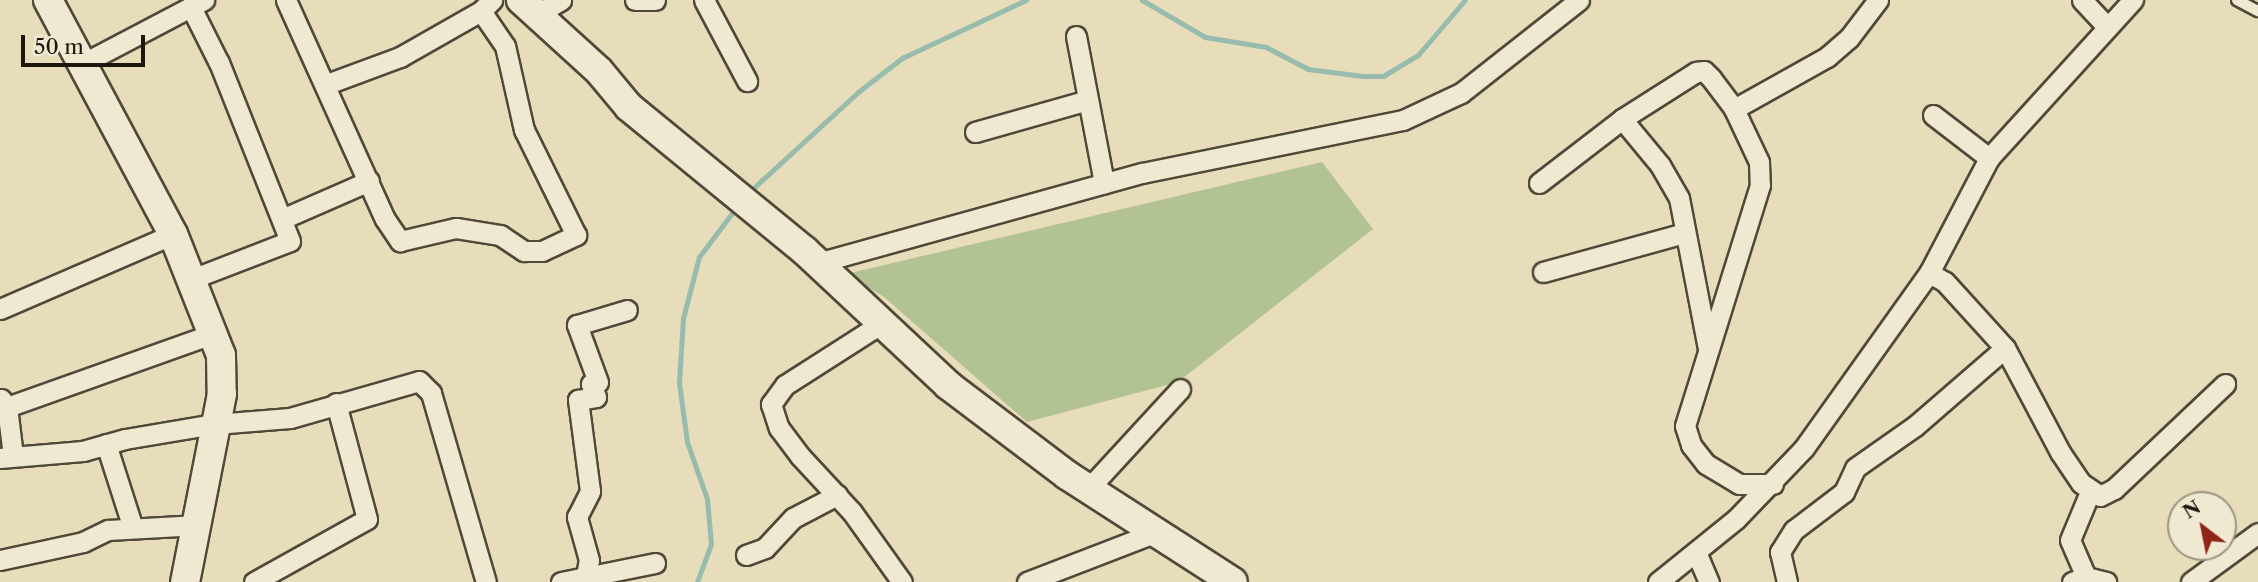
<!DOCTYPE html>
<html>
<head>
<meta charset="utf-8">
<style>
	body { margin:0 }
	#map { position:relative; width:2258px; height:582px; overflow:hidden; background:#e7ddba; font-family:"Libre Caslon Text",serif }
	div>[style] { position:absolute }
	[style*='--x'] { left:calc(var(--x)*1px); top:calc(var(--y)*1px); width:calc(var(--w)*1px); rotate:calc(var(--a)*1deg) }
	.green>* { inset:0; background:#b2c292 }
	.stream>* { height:5px; margin:-2.5px; padding:0 2.5px; transform-origin:2.5px; border-radius:2.5px; background:#97bcad }
	.roads { filter:drop-shadow(2px 0 #504839) drop-shadow(-2px 0 #504839) drop-shadow(0 2px #504839) drop-shadow(0 -2px #504839) }
	.lane>* { height:10px; margin:-5px; padding:0 5px; transform-origin:5px; border-radius:5px; background:#efe9d2 }
	.street>* { height:19px; margin:-9.5px; padding:0 9.5px; transform-origin:9.5px; border-radius:9.5px; background:#efe9d2 }
	.secondary>* { height:28px; margin:-14px; padding:0 14px; transform-origin:14px; border-radius:14px; background:#efe9d2 }
	span { translate:-50% -50%; white-space:nowrap; text-align:center; line-height:1.15; -webkit-text-stroke:7px #efe9d2; paint-order:stroke }
	.north { position:absolute; left:2167px; top:491px; width:70px; height:70px; box-sizing:border-box; background:#efe9d2; border:2px solid #9b9584; border-radius:50%; rotate:328deg; font-size:19px; font-weight:700; line-height:28px; text-align:center; color:#1e160e }
	.north::after { content:''; display:block; margin:auto; width:24px; height:32px; background:#8f2418; clip-path:polygon(50% 0,100% 100%,50% 72%,0 100%) }
	.scale { position:absolute; left:21px; top:35px; width:124px; height:32px; box-sizing:border-box; border:4px solid #1e160e; border-top:0; padding-left:9px; font-size:21px; line-height:24px; white-space:nowrap; color:#1e160e; -webkit-text-stroke:5px #efe9d2; paint-order:stroke }
</style>
</head>
<body>
<div id="map">
	<div class="green">
		<i style="clip-path:polygon(1322px 162px,1373px 229px,1178px 382px,1027px 422px,884px 297px,846px 274px)"></i>
	</div>
	<div class="stream">
		<i style="--x:1142;--y:0;--w:73;--a:30.4"></i>
		<i style="--x:1205;--y:37;--w:62;--a:9.3"></i>
		<i style="--x:1266;--y:47;--w:47;--a:27.6"></i>
		<i style="--x:1308;--y:69;--w:55;--a:7.3"></i>
		<i style="--x:1363;--y:76;--w:20;--a:0"></i>
		<i style="--x:1383;--y:76;--w:41;--a:-31"></i>
		<i style="--x:1418;--y:55;--w:72;--a:-49.5"></i>
		<i style="--x:749;--y:192;--w:148;--a:-42.5"></i>
		<i style="--x:858;--y:92;--w:56;--a:-37.7"></i>
		<i style="--x:902;--y:58;--w:137;--a:-25.1"></i>
		<i style="--x:697;--y:582;--w:40;--a:-69.8"></i>
		<i style="--x:711;--y:544;--w:45;--a:-95.1"></i>
		<i style="--x:707;--y:499;--w:60;--a:-109.3"></i>
		<i style="--x:687;--y:442;--w:60;--a:-97.7"></i>
		<i style="--x:679;--y:383;--w:65;--a:-86.5"></i>
		<i style="--x:683;--y:318;--w:63;--a:-75.3"></i>
		<i style="--x:699;--y:257;--w:65;--a:-53.1"></i>
	</div>
	<div class="roads">
		<div class="lane">
			<i style="--x:2237;--y:0;--w:24;--a:28"></i>
		</div>
		<div class="street">
			<i style="--x:286;--y:0;--w:240;--a:65.7"></i>
			<i style="--x:385;--y:219;--w:27;--a:56"></i>
			<i style="--x:400;--y:241;--w:57;--a:-13.1"></i>
			<i style="--x:456;--y:228;--w:45;--a:9"></i>
			<i style="--x:500;--y:235;--w:29;--a:34"></i>
			<i style="--x:524;--y:251;--w:18;--a:0"></i>
			<i style="--x:542;--y:251;--w:38;--a:-25"></i>
			<i style="--x:576;--y:235;--w:117;--a:-116.3"></i>
			<i style="--x:524;--y:130;--w:86;--a:-102.7"></i>
			<i style="--x:505;--y:46;--w:42;--a:-124.4"></i>
			<i style="--x:481;--y:11;--w:16;--a:-45"></i>
			<i style="--x:635;--y:0;--w:20;--a:0"></i>
			<i style="--x:704;--y:0;--w:92;--a:62"></i>
			<i style="--x:2082;--y:0;--w:35;--a:47"></i>
			<i style="--x:537;--y:14;--w:28;--a:-30"></i>
			<i style="--x:1076;--y:36;--w:150;--a:79.2"></i>
			<i style="--x:82;--y:64;--w:138;--a:-27.7"></i>
			<i style="--x:327;--y:84;--w:78;--a:-20.3"></i>
			<i style="--x:400;--y:57;--w:93;--a:-29.6"></i>
			<i style="--x:1734;--y:109;--w:107;--a:-29.2"></i>
			<i style="--x:1827;--y:57;--w:29;--a:-41"></i>
			<i style="--x:1849;--y:38;--w:48;--a:-52.7"></i>
			<i style="--x:1933;--y:115;--w:71;--a:37.5"></i>
			<i style="--x:1622;--y:119;--w:60;--a:50.4"></i>
			<i style="--x:1660;--y:165;--w:38;--a:60"></i>
			<i style="--x:1679;--y:198;--w:153;--a:79.1"></i>
			<i style="--x:975;--y:132;--w:117;--a:-15.8"></i>
			<i style="--x:1539;--y:183;--w:105;--a:-37.6"></i>
			<i style="--x:1622;--y:119;--w:88;--a:-32.4"></i>
			<i style="--x:1696;--y:72;--w:8;--a:-7"></i>
			<i style="--x:1704;--y:71;--w:10;--a:45"></i>
			<i style="--x:1711;--y:78;--w:39;--a:53"></i>
			<i style="--x:1734;--y:109;--w:59;--a:64.7"></i>
			<i style="--x:1759;--y:162;--w:23;--a:88"></i>
			<i style="--x:1760;--y:185;--w:252;--a:107.3"></i>
			<i style="--x:1685;--y:426;--w:20;--a:72"></i>
			<i style="--x:1691;--y:445;--w:24;--a:52"></i>
			<i style="--x:1706;--y:464;--w:39;--a:31"></i>
			<i style="--x:1739;--y:484;--w:34;--a:0"></i>
			<i style="--x:282;--y:219;--w:95;--a:-23.6"></i>
			<i style="--x:817;--y:263;--w:337;--a:-15.5"></i>
			<i style="--x:1142;--y:173;--w:266;--a:-11.5"></i>
			<i style="--x:1403;--y:120;--w:64;--a:-25"></i>
			<i style="--x:1461;--y:93;--w:150;--a:-38.2"></i>
			<i style="--x:1543;--y:272;--w:147;--a:-15.4"></i>
			<i style="--x:1929;--y:273;--w:18;--a:29"></i>
			<i style="--x:1945;--y:282;--w:89;--a:47.7"></i>
			<i style="--x:2005;--y:348;--w:118;--a:62.1"></i>
			<i style="--x:2060;--y:452;--w:37;--a:56"></i>
			<i style="--x:2081;--y:483;--w:23;--a:34"></i>
			<i style="--x:2100;--y:496;--w:16;--a:-27"></i>
			<i style="--x:2114;--y:489;--w:153;--a:-43.4"></i>
			<i style="--x:189;--y:280;--w:108;--a:-21.1"></i>
			<i style="--x:290;--y:241;--w:192;--a:-111.7"></i>
			<i style="--x:219;--y:63;--w:63;--a:-116.6"></i>
			<i style="--x:0;--y:309;--w:189;--a:-23.4"></i>
			<i style="--x:882;--y:323;--w:115;--a:147.4"></i>
			<i style="--x:785;--y:385;--w:24;--a:126"></i>
			<i style="--x:771;--y:404;--w:25;--a:72"></i>
			<i style="--x:779;--y:428;--w:35;--a:53"></i>
			<i style="--x:800;--y:456;--w:76;--a:47.1"></i>
			<i style="--x:852;--y:512;--w:86;--a:54.5"></i>
			<i style="--x:1;--y:399;--w:10;--a:53"></i>
			<i style="--x:7;--y:407;--w:49;--a:83"></i>
			<i style="--x:7;--y:407;--w:221;--a:-19.6"></i>
			<i style="--x:106;--y:444;--w:88;--a:72.2"></i>
			<i style="--x:0;--y:458;--w:83;--a:-4.8"></i>
			<i style="--x:83;--y:451;--w:44;--a:-15.9"></i>
			<i style="--x:125;--y:439;--w:91;--a:-9.5"></i>
			<i style="--x:215;--y:424;--w:75;--a:-4.6"></i>
			<i style="--x:290;--y:418;--w:134;--a:-16"></i>
			<i style="--x:419;--y:381;--w:17;--a:45"></i>
			<i style="--x:431;--y:393;--w:197;--a:73.8"></i>
			<i style="--x:1090;--y:487;--w:133;--a:-47.4"></i>
			<i style="--x:1696;--y:552;--w:33;--a:67"></i>
			<i style="--x:746;--y:555;--w:20;--a:-20"></i>
			<i style="--x:765;--y:548;--w:41;--a:-47"></i>
			<i style="--x:793;--y:518;--w:50;--a:-27.6"></i>
			<i style="--x:0;--y:560;--w:85;--a:-12.2"></i>
			<i style="--x:83;--y:542;--w:28;--a:-26"></i>
			<i style="--x:108;--y:530;--w:90;--a:-3.2"></i>
			<i style="--x:586;--y:575;--w:15;--a:-79"></i>
			<i style="--x:589;--y:560;--w:45;--a:-105.6"></i>
			<i style="--x:577;--y:517;--w:29;--a:-63"></i>
			<i style="--x:590;--y:491;--w:92;--a:-97.5"></i>
			<i style="--x:578;--y:400;--w:18;--a:-9"></i>
			<i style="--x:596;--y:397;--w:14;--a:-111"></i>
			<i style="--x:591;--y:384;--w:7;--a:-16"></i>
			<i style="--x:598;--y:382;--w:61;--a:-110.2"></i>
			<i style="--x:577;--y:325;--w:52;--a:-16.7"></i>
			<i style="--x:2086;--y:577;--w:40;--a:-113.4"></i>
			<i style="--x:2070;--y:540;--w:52;--a:-67.4"></i>
			<i style="--x:254;--y:582;--w:129;--a:-29.1"></i>
			<i style="--x:367;--y:519;--w:120;--a:-105"></i>
			<i style="--x:561;--y:582;--w:96;--a:-11.4"></i>
			<i style="--x:1027;--y:582;--w:136;--a:-21.1"></i>
			<i style="--x:1658;--y:582;--w:100;--a:-38.9"></i>
			<i style="--x:1736;--y:519;--w:98;--a:-46.2"></i>
			<i style="--x:1804;--y:448;--w:215;--a:-54.5"></i>
			<i style="--x:1929;--y:273;--w:130;--a:-62.4"></i>
			<i style="--x:1989;--y:158;--w:214;--a:-47.7"></i>
			<i style="--x:1787;--y:582;--w:31;--a:-103"></i>
			<i style="--x:1780;--y:552;--w:26;--a:-58"></i>
			<i style="--x:1794;--y:530;--w:63;--a:-37.2"></i>
			<i style="--x:1844;--y:492;--w:26;--a:-65"></i>
			<i style="--x:1855;--y:468;--w:73;--a:-35"></i>
			<i style="--x:1915;--y:426;--w:119;--a:-40.9"></i>
			<i style="--x:2072;--y:582;--w:15;--a:-20"></i>
			<i style="--x:2086;--y:577;--w:21;--a:14"></i>
			<i style="--x:2191;--y:582;--w:83;--a:-36.2"></i>
		</div>
		<div class="secondary">
			<i style="--x:48;--y:0;--w:265;--a:61.9"></i>
			<i style="--x:173;--y:234;--w:130;--a:68.4"></i>
			<i style="--x:221;--y:355;--w:39;--a:89"></i>
			<i style="--x:222;--y:394;--w:192;--a:101.1"></i>
			<i style="--x:521;--y:0;--w:105;--a:42.3"></i>
			<i style="--x:599;--y:71;--w:47;--a:50.2"></i>
			<i style="--x:629;--y:107;--w:227;--a:39.3"></i>
			<i style="--x:805;--y:251;--w:196;--a:43.1"></i>
			<i style="--x:948;--y:385;--w:149;--a:37.1"></i>
			<i style="--x:1067;--y:475;--w:197;--a:32.8"></i>
		</div>
	</div>
	<div class="north">N</div>
	<div class="scale">50 m</div>
</div>
</body>
</html>
